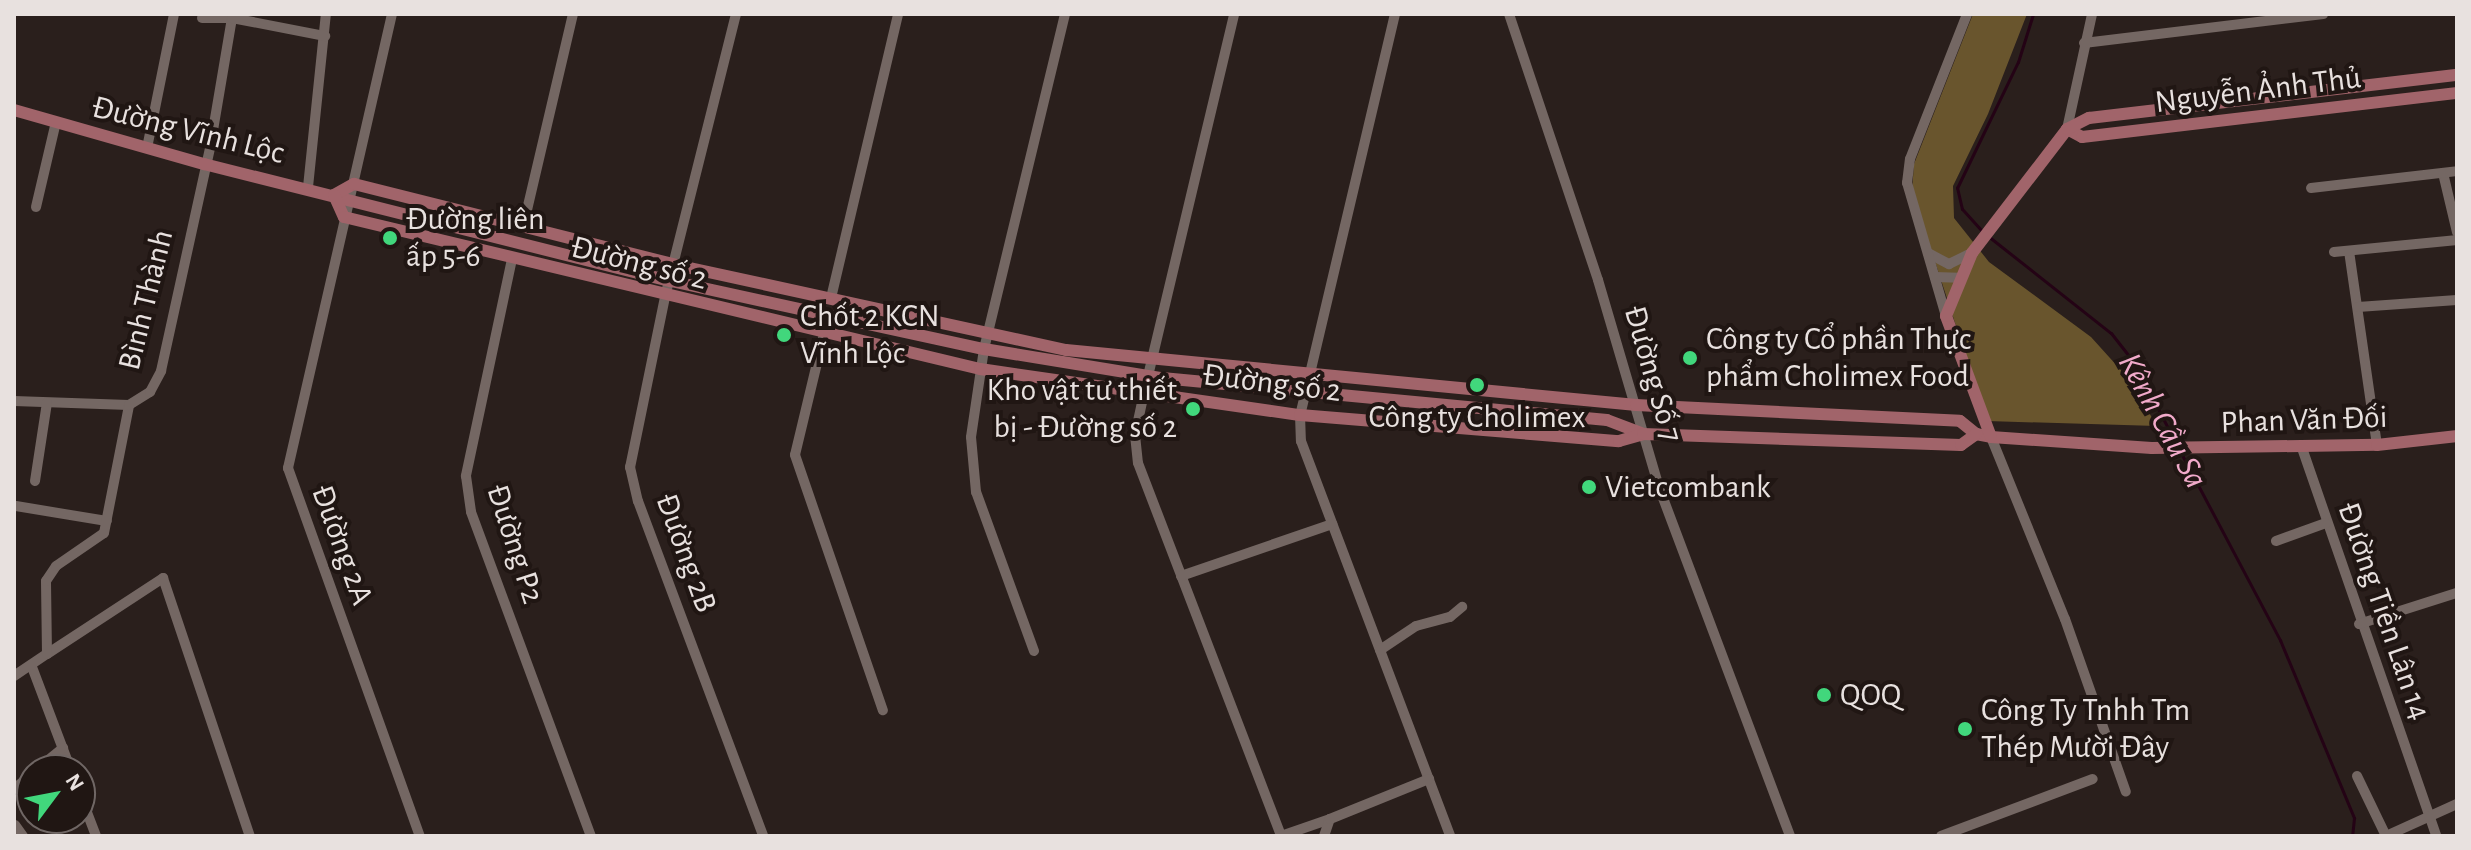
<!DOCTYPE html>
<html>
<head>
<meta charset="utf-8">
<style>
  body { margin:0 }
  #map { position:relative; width:2471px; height:850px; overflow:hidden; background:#2a1f1c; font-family:"Alegreya Sans",sans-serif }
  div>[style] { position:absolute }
  .forest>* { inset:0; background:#69552d }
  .stream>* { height:3px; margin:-1.5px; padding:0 1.5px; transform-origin:1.5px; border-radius:1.5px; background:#240315 }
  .minor>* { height:10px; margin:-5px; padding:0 5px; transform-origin:5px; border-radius:5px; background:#746763 }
  .major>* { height:12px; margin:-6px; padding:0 6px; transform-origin:6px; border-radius:6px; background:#a1646a }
  .dots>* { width:22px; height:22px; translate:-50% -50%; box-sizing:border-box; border:4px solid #201613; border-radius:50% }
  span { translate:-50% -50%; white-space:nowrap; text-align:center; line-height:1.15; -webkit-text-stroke:8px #201613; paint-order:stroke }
  .street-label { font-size:32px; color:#e8e1df }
  .poi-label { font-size:32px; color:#e8e1df }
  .left { translate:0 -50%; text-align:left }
  .right { translate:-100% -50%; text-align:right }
  .water-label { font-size:34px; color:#f1aaca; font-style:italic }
  .frame { position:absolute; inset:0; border:16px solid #e8e1df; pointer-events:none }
  .north { position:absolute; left:16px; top:754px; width:80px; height:80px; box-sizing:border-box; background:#201613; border:2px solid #706765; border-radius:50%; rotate:58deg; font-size:22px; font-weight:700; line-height:32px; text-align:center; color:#e8e1df }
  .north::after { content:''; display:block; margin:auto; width:28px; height:36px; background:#41d77c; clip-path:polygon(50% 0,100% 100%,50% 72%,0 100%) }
</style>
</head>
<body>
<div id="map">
  <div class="forest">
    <div style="clip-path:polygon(1973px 14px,2027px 14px,1988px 114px,1953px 186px,1954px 218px,1989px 262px,2091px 337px,2128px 378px,2157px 426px,1987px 421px,1912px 191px,1914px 164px)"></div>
  </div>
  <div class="stream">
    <div style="left:1982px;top:231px;width:30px;rotate:-132deg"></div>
    <div style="left:1962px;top:209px;width:22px;rotate:-103deg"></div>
    <div style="left:1957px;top:188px;width:140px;rotate:-64.2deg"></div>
    <div style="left:2018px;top:62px;width:50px;rotate:-72.6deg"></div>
    <div style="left:1988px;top:236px;width:157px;rotate:38.3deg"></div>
    <div style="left:2111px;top:333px;width:34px;rotate:52deg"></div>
    <div style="left:2132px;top:360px;width:94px;rotate:62.1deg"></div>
    <div style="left:2181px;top:453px;width:212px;rotate:62.1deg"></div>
    <div style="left:2280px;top:640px;width:193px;rotate:67.4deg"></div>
    <div style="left:2354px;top:818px;width:18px;rotate:96deg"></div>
  </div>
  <div class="minor">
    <div style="left:392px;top:14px;width:466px;rotate:102.9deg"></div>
    <div style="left:288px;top:468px;width:391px;rotate:70.3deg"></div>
    <div style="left:736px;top:14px;width:292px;rotate:104.1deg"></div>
    <div style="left:665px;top:297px;width:174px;rotate:101.6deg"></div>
    <div style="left:630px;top:467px;width:35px;rotate:77deg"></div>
    <div style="left:638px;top:501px;width:358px;rotate:69.5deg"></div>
    <div style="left:1395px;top:14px;width:412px;rotate:103.3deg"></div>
    <div style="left:1300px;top:415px;width:26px;rotate:88deg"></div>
    <div style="left:1301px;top:441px;width:422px;rotate:69.3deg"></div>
    <div style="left:1509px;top:14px;width:280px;rotate:71.5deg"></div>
    <div style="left:1598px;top:280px;width:219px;rotate:73.6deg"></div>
    <div style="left:1660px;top:490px;width:370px;rotate:69.4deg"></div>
    <div style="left:202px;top:18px;width:30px"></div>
    <div style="left:2084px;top:43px;width:241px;rotate:-6.9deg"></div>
    <div style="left:2067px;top:129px;width:118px;rotate:-77.7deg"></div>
    <div style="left:147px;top:148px;width:137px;rotate:-78.6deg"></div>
    <div style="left:2443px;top:173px;width:61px;rotate:76.7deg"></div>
    <div style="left:308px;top:187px;width:174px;rotate:-84.1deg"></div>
    <div style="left:2311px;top:188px;width:147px;rotate:-6.6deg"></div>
    <div style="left:36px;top:207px;width:87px;rotate:-76.8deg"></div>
    <div style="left:523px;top:227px;width:219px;rotate:-76.8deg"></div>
    <div style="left:2349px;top:251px;width:196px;rotate:81.8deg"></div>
    <div style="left:2334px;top:252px;width:124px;rotate:-5.6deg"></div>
    <div style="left:1928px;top:253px;width:24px;rotate:28deg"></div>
    <div style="left:1949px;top:264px;width:25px;rotate:-26deg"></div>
    <div style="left:512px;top:259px;width:222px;rotate:102deg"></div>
    <div style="left:466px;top:476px;width:36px;rotate:82deg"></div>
    <div style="left:471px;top:512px;width:346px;rotate:69.7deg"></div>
    <div style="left:1935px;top:277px;width:23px;rotate:2deg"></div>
    <div style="left:831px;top:298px;width:292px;rotate:-76.7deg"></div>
    <div style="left:2358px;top:307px;width:99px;rotate:-4deg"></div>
    <div style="left:1946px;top:316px;width:139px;rotate:-106.3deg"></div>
    <div style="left:1907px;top:183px;width:24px;rotate:-83deg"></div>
    <div style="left:1910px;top:159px;width:156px;rotate:-68.5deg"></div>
    <div style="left:824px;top:334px;width:124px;rotate:103.5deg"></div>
    <div style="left:795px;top:455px;width:270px;rotate:71deg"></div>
    <div style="left:1148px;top:376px;width:372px;rotate:-76.6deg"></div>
    <div style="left:1144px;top:393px;width:43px;rotate:102.1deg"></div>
    <div style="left:1135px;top:435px;width:28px;rotate:84deg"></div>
    <div style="left:1138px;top:463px;width:399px;rotate:69deg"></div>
    <div style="left:1281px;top:836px;width:52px;rotate:-19.1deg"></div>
    <div style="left:14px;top:401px;width:115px;rotate:2deg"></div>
    <div style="left:1991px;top:437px;width:196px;rotate:67.9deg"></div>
    <div style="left:2065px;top:619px;width:183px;rotate:70.6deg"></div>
    <div style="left:2302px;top:448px;width:410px;rotate:70.9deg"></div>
    <div style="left:35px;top:481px;width:79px;rotate:-81.3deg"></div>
    <div style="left:16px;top:506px;width:92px;rotate:9.4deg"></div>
    <div style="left:2276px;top:541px;width:53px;rotate:-19.8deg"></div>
    <div style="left:1181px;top:576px;width:160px;rotate:-19deg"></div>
    <div style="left:2359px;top:624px;width:103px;rotate:-17.6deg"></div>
    <div style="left:1380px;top:650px;width:43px;rotate:-33.7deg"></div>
    <div style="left:1416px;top:626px;width:35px;rotate:-15deg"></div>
    <div style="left:1450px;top:617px;width:16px;rotate:-40deg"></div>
    <div style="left:1034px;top:651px;width:169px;rotate:-110deg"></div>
    <div style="left:976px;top:492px;width:55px;rotate:-95.2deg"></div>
    <div style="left:971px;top:437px;width:89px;rotate:-81.6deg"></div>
    <div style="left:984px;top:349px;width:345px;rotate:-76.4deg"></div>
    <div style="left:47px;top:654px;width:139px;rotate:-33.2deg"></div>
    <div style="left:163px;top:578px;width:272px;rotate:71.4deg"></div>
    <div style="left:32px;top:667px;width:110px;rotate:69.3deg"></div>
    <div style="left:14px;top:676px;width:40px;rotate:-34deg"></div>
    <div style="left:47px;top:654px;width:73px;rotate:-90.8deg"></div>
    <div style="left:46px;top:581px;width:18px;rotate:-56deg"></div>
    <div style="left:56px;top:566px;width:58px;rotate:-34.5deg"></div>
    <div style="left:104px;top:533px;width:130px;rotate:-78.9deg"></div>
    <div style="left:129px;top:405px;width:25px;rotate:-32deg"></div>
    <div style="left:150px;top:392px;width:24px;rotate:-62deg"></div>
    <div style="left:161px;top:371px;width:228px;rotate:-77.6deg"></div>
    <div style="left:210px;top:148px;width:132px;rotate:-80.4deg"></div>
    <div style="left:232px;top:18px;width:95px;rotate:11deg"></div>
    <div style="left:36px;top:770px;width:35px;rotate:-39deg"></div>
    <div style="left:2357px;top:776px;width:67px;rotate:64.2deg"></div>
    <div style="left:2386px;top:836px;width:78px;rotate:-24.3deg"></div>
    <div style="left:14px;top:789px;width:23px;rotate:-40deg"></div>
    <div style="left:80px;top:794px;width:45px;rotate:69.1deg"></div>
    <div style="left:15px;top:825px;width:14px;rotate:54deg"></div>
    <div style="left:1324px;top:836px;width:18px;rotate:-71deg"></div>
    <div style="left:1330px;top:819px;width:107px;rotate:-22deg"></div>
    <div style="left:1941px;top:836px;width:162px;rotate:-20.6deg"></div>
  </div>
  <div class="major">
    <div style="left:14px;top:110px;width:198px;rotate:15.9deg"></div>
    <div style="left:204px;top:164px;width:481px;rotate:14.1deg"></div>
    <div style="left:671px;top:281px;width:320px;rotate:12.3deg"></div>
    <div style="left:984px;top:349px;width:180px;rotate:9.3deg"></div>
    <div style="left:1162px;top:378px;width:447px;rotate:5.4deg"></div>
    <div style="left:1607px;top:420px;width:39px;rotate:21deg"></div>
    <div style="left:2067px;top:129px;width:17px;rotate:28deg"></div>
    <div style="left:2082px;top:137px;width:378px;rotate:-6.7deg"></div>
    <div style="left:334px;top:195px;width:23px;rotate:-29deg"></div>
    <div style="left:354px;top:184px;width:332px;rotate:14.1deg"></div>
    <div style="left:676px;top:265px;width:399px;rotate:12.3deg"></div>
    <div style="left:1066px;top:350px;width:573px;rotate:5.51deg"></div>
    <div style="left:1636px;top:405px;width:324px;rotate:2.8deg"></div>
    <div style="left:1960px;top:421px;width:21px;rotate:39deg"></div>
    <div style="left:1976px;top:434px;width:15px;rotate:11deg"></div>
    <div style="left:1991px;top:437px;width:161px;rotate:3.9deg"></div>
    <div style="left:2152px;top:448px;width:225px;rotate:-0.8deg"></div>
    <div style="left:2377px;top:445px;width:81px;rotate:-6.4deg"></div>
    <div style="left:334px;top:195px;width:24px;rotate:66deg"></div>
    <div style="left:344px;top:217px;width:654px;rotate:13.44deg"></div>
    <div style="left:980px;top:369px;width:323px;rotate:8.2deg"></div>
    <div style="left:1300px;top:415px;width:320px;rotate:4.7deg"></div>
    <div style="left:1619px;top:441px;width:25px;rotate:-16deg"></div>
    <div style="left:1643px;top:434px;width:318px;rotate:2deg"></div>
    <div style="left:1961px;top:445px;width:19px;rotate:-36deg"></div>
    <div style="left:1991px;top:437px;width:129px;rotate:-110.4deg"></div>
    <div style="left:1946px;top:316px;width:68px;rotate:-67.6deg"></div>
    <div style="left:1972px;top:253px;width:156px;rotate:-52.5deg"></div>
    <div style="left:2067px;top:129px;width:25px;rotate:-27deg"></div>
    <div style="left:2089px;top:118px;width:371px;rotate:-6.7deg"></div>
  </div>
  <div class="dots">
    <div style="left:390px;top:238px;background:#41d77c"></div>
    <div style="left:784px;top:335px;background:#41d77c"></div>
    <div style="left:1690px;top:358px;background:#41d77c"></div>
    <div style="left:1477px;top:385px;background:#41d77c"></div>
    <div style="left:1193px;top:409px;background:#41d77c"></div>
    <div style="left:1589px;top:487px;background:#41d77c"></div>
    <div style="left:1824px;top:695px;background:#41d77c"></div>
    <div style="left:1965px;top:729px;background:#41d77c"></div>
  </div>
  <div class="street-label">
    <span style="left:2258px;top:90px;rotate:-7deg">Nguyễn Ảnh Thủ</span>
    <span style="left:188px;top:130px;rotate:14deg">Đường Vĩnh Lộc</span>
    <span style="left:639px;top:263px;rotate:14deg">Đường số 2</span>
    <span style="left:146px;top:300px;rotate:-76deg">Bình Thành</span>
    <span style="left:1653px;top:374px;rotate:74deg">Đường Số 7</span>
    <span style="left:1272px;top:383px;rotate:7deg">Đường số 2</span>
    <span style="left:2304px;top:420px;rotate:-2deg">Phan Văn Đối</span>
    <span style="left:515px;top:544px;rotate:72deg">Đường P2</span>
    <span style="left:342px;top:545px;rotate:70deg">Đường 2A</span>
    <span style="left:686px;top:553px;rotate:70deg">Đường 2B</span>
    <span style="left:2384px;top:611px;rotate:71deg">Đường Tiền Lân 14</span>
  </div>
  <div class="poi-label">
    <span class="left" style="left:406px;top:238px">Đường liên<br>ấp 5-6</span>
    <span class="left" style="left:800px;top:335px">Chốt 2 KCN<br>Vĩnh Lộc</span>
    <span class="left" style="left:1706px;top:358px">Công ty Cổ phần Thực<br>phẩm Cholimex Food</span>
    <span class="right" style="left:1177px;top:409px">Kho vật tư thiết<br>bị - Đường số 2</span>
    <span style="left:1477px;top:417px">Công ty Cholimex</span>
    <span class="left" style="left:1605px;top:487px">Vietcombank</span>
    <span class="left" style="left:1840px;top:695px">QOQ</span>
    <span class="left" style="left:1981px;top:729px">Công Ty Tnhh Tm<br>Thép Mười Đây</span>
  </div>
  <div class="water-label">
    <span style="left:2162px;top:421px;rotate:61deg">Kênh Cầu Sa</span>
  </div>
  <div class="frame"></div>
  <div class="north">N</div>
</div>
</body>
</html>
